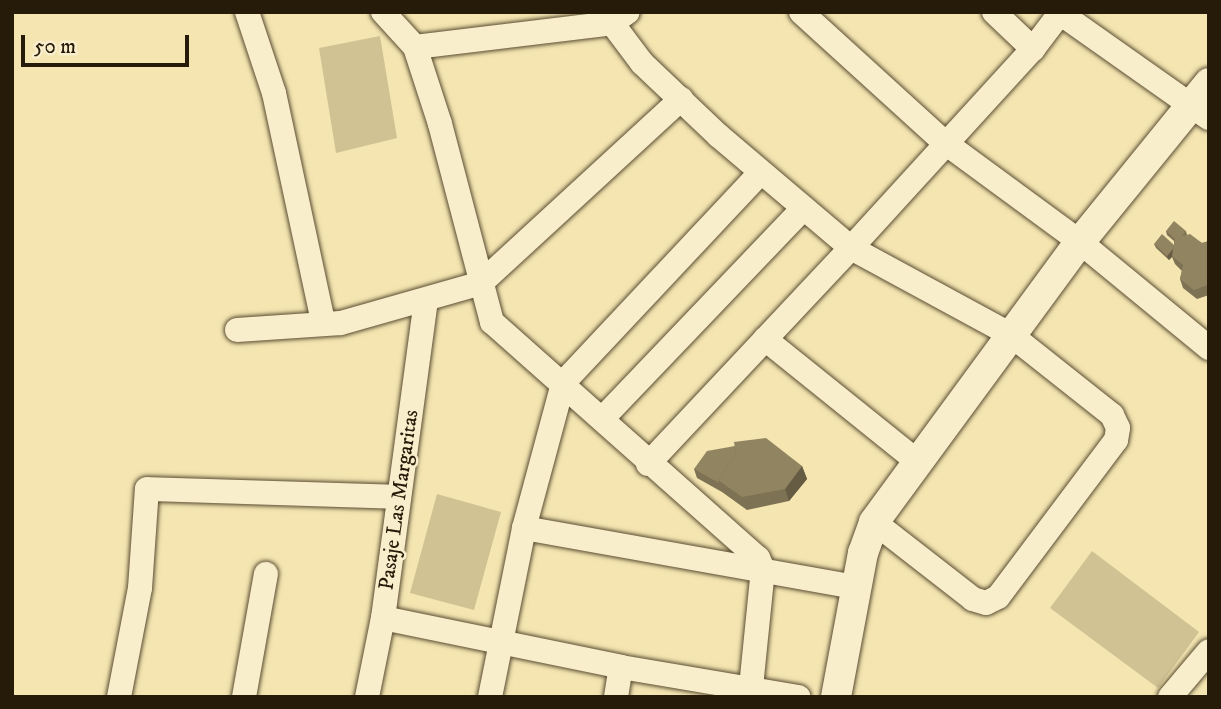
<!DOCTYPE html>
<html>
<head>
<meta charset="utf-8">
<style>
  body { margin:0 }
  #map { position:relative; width:1221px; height:709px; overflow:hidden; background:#f4e5b1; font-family:"IM FELL DW Pica",serif }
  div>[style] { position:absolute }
  .green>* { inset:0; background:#d1c294 }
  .roads { filter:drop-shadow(0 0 2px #5a4d32) drop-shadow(0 0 2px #5a4d32) }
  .minor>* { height:24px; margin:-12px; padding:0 12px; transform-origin:12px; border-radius:12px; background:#f8eecc }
  .tertiary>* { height:30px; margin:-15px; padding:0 15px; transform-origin:15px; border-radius:15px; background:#f8eecc }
  .wall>* { inset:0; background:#7d7253 }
  .shaded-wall>* { inset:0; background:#665c43 }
  .building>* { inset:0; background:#918460 }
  span { translate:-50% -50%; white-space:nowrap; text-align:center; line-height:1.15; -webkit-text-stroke:5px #f8eecc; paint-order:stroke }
  .street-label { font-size:21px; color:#261a08 }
  .frame { position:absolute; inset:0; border:14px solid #261a08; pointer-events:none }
  .scale { position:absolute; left:21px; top:35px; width:168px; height:32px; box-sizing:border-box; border:4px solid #261a08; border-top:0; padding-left:9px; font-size:21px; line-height:24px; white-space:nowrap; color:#261a08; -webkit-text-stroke:5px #f8eecc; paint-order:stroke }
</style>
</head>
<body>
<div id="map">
  <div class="green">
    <div style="clip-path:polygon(380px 36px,397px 138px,336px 153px,319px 48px)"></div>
    <div style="clip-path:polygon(437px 494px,501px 512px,474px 610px,410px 593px)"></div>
    <div style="clip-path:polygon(1092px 551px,1199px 632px,1158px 688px,1050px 608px)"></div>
  </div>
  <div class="roads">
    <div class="minor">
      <div style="left:247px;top:12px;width:85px;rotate:71.6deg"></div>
      <div style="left:274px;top:93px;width:234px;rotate:77.9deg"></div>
      <div style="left:383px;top:12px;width:47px;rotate:47.6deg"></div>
      <div style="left:415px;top:47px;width:81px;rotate:72deg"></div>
      <div style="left:440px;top:124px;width:205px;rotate:75.3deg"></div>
      <div style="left:492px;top:322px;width:356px;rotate:41.6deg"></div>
      <div style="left:758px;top:558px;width:12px;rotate:66deg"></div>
      <div style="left:763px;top:569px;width:129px;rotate:95.8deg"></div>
      <div style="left:801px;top:12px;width:193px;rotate:42.3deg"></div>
      <div style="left:944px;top:142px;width:169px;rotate:36.3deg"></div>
      <div style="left:1080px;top:242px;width:167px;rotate:39.4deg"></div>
      <div style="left:994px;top:12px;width:54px;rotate:43.5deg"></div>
      <div style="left:1060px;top:13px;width:182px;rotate:35.2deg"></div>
      <div style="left:612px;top:23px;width:50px;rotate:53.1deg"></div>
      <div style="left:642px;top:63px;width:106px;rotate:43.5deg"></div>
      <div style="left:719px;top:136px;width:173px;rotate:40.3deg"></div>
      <div style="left:851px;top:248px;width:182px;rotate:28.5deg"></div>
      <div style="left:1011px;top:335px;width:129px;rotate:38.4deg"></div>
      <div style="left:1112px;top:415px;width:14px;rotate:65deg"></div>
      <div style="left:1118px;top:428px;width:12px;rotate:99deg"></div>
      <div style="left:1116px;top:440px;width:196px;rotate:126.9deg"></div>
      <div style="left:998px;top:597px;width:13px;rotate:153deg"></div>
      <div style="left:986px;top:603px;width:14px;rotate:-163deg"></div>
      <div style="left:973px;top:599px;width:125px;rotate:-142.1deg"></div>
      <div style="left:415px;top:47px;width:198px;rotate:-6.9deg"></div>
      <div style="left:612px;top:23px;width:19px;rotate:-35deg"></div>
      <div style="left:237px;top:330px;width:104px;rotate:-3.9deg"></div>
      <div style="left:341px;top:323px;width:146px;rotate:-15.9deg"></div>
      <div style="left:481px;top:283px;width:272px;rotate:-42.6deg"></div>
      <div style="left:765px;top:339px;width:196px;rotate:38.8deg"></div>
      <div style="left:602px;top:419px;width:291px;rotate:-46.3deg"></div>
      <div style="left:648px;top:464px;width:296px;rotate:-46.8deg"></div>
      <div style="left:851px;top:248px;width:270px;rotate:-47.6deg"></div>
      <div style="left:1033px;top:49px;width:46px;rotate:-52.9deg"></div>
      <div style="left:524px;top:528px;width:337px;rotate:10.1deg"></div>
      <div style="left:383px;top:618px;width:243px;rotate:11.6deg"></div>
      <div style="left:621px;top:667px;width:180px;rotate:9.6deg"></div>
      <div style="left:119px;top:697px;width:111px;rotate:-79.1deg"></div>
      <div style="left:140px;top:588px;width:99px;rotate:-86deg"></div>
      <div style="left:147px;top:489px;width:252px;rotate:1.8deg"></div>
      <div style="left:244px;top:697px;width:125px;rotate:-79.9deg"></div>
      <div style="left:367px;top:697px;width:81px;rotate:-78.6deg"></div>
      <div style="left:383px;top:618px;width:319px;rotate:-82.3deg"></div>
      <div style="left:490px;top:697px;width:172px;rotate:-78.6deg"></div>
      <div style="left:524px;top:528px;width:150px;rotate:-74.9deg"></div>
      <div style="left:563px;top:383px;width:288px;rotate:-46.8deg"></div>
      <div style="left:616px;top:697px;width:30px;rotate:-81deg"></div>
      <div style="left:1170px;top:697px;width:60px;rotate:-49.7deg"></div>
    </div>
    <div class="tertiary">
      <div style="left:836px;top:697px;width:147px;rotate:-79.4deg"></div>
      <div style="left:863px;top:553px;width:33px;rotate:-70deg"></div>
      <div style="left:874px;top:522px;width:348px;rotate:-53.7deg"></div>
      <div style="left:1080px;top:242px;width:205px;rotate:-50.9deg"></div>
    </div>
  </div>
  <div class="wall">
    <div style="clip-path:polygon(1166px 231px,1186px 231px,1187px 235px,1202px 243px,1209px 241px,1209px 295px,1197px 299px,1183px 288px,1180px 279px,1182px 271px,1175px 264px,1172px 257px,1169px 260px,1156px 248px,1154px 244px,1174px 245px,1174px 241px,1167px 235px)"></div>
    <div style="clip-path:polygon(735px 446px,802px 466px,807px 479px,789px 501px,747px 510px,722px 492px,697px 478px,694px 469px)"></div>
  </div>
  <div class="shaded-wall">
    <div style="clip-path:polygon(1175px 246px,1177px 251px,1169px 260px,1167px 256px)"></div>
    <div style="clip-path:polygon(802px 466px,807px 479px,789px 501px,785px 489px)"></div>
  </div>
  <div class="building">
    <div style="clip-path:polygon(1174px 221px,1186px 231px,1182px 236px,1175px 239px,1166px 231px)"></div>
    <div style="clip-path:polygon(1162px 234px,1174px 245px,1173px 249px,1167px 256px,1154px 244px)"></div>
    <div style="clip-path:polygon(1190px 234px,1202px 243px,1209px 241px,1208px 285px,1194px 290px,1180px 279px,1183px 265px,1172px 256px,1175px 238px)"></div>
    <div style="clip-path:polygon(766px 438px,802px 466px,785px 489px,742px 497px,718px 480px,736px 454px,734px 442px)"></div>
    <div style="clip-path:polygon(735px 446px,736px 454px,718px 480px,719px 483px,694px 469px,707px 451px)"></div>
  </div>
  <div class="street-label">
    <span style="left:399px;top:500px;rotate:-82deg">Pasaje Las Margaritas</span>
  </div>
  <div class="frame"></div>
  <div class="scale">50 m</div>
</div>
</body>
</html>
